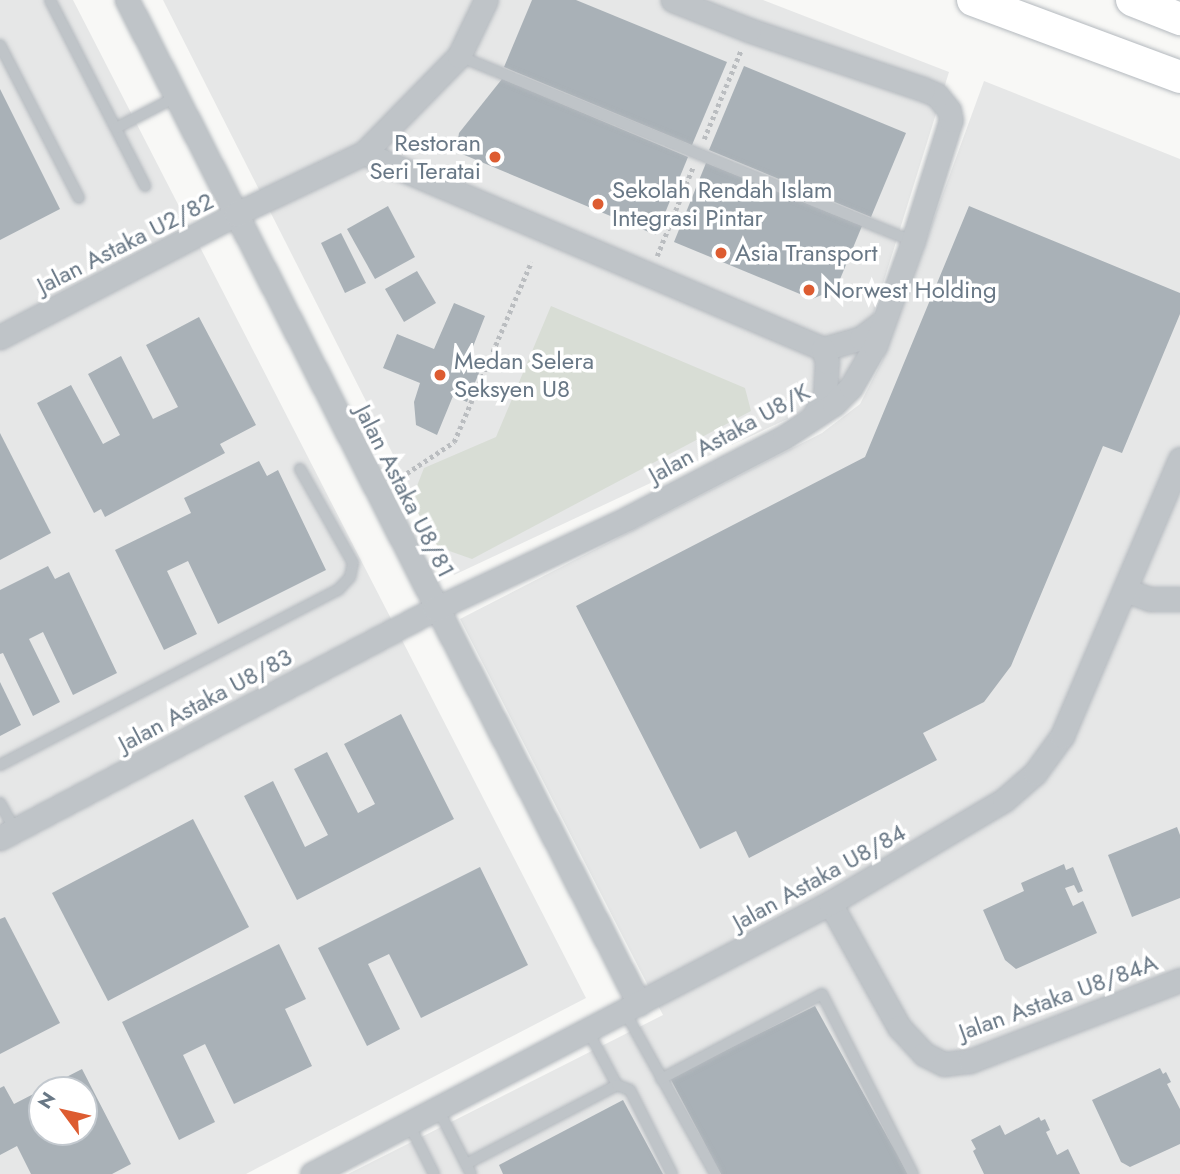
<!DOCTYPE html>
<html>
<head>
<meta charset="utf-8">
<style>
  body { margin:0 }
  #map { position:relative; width:1180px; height:1174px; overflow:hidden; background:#f8f8f6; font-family:Jost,sans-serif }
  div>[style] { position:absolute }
  .built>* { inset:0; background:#e6e7e7 }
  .green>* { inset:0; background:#d8ddd5 }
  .building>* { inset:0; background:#a9b1b7 }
  .path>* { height:4.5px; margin-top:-2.25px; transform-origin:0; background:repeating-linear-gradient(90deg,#babdc0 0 3.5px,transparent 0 7px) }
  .roads { filter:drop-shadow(0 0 2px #b4b9be) drop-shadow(0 0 2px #b4b9be) }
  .lane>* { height:10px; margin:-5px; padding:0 5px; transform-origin:5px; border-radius:5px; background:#bfc4c8 }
  .street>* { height:23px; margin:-11.5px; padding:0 11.5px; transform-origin:11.5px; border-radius:11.5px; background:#bfc4c8 }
  .secondary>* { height:32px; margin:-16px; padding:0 16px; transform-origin:16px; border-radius:16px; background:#fff }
  .dots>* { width:19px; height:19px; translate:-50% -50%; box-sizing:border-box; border:4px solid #fff; border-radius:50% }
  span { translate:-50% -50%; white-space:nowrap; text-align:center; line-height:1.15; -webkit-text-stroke:7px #fff; paint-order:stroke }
  .poi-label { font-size:24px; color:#697886 }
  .right { translate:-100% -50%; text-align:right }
  .left { translate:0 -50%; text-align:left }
  .street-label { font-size:24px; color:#697886 }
  .north { position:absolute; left:28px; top:1076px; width:70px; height:70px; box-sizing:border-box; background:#fff; border:2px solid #c3c9cf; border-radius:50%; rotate:303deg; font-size:19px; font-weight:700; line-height:28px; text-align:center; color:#697886 }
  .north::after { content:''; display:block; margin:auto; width:24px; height:32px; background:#dd5c31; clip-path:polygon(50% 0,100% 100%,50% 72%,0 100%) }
</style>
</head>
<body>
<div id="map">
  <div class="built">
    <div style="clip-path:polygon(evenodd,0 0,73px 0,586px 998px,246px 1174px,0 1174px,0 0,42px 1090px,84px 1090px,84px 1132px,42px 1132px,42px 1090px)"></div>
    <div style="clip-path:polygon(163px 0,763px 0,949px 72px,857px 367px,843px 385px,798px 414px,454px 575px)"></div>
    <div style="clip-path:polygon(984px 81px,1180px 159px,1180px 1174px,348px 1174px,663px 1015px,460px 619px,822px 433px,860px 404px,882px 361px)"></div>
  </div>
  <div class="green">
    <div style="clip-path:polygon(551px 306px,745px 388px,751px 411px,472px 559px,438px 547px,411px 501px,424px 468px,496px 437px)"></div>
  </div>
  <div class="building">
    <div style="clip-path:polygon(532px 0,576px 0,727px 62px,692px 145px,504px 67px)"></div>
    <div style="clip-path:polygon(744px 66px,906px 133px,871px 217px,709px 150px)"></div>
    <div style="clip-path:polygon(502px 79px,688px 157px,656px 235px,462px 154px,457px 145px,459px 133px)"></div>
    <div style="clip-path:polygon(0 89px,60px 209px,0 240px)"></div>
    <div style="clip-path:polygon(706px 163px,862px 226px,836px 289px,812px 299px,674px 242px)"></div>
    <div style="clip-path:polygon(388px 206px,415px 257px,375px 279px,347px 229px)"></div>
    <div style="clip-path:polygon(969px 206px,1180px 293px,1180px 314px,1122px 453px,1103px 446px,1011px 666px,984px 702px,923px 733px,937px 760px,749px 858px,736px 831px,700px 849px,576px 606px,865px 457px)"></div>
    <div style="clip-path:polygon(341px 233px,366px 283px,345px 293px,321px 243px)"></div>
    <div style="clip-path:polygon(417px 271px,436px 303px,404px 322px,385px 289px)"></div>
    <div style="clip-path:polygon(454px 303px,485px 316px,467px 362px,481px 368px,467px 402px,453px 396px,437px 435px,416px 425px,414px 402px,420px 383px,383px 368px,397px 334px,434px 349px)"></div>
    <div style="clip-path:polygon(199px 317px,256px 425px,220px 444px,225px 453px,105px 517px,101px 509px,94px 513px,37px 403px,71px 385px,103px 444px,120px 435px,88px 374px,121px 356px,153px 419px,178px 407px,146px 345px)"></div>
    <div style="clip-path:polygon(0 433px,51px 533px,0 560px)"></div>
    <div style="clip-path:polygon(259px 461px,267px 476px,278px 470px,326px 570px,218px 624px,188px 561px,167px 571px,197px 634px,164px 650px,115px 550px,191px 513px,184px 498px)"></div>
    <div style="clip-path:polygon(48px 566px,55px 579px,69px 572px,117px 673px,73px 695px,43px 632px,29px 639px,60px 702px,33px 716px,3px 653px,0 654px,0 590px)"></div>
    <div style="clip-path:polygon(0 682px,21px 725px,0 736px)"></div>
    <div style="clip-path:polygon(401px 714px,454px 819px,297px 900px,244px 796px,273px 781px,305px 847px,328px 835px,294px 769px,327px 752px,358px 813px,375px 804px,344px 744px)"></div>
    <div style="clip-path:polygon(193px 819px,249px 927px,108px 1001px,52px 893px)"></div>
    <div style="clip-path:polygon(1177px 827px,1180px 835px,1180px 898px,1132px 917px,1108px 855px)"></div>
    <div style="clip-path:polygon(1064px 864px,1066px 870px,1073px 867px,1083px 891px,1078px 893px,1074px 885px,1065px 888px,1073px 906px,1083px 901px,1097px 933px,1016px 969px,1005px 960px,983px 910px,1024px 891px,1021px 883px)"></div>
    <div style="clip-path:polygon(480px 867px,528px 965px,421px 1018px,389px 954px,368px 964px,400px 1029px,367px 1046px,318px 948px)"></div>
    <div style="clip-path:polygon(5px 917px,60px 1023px,0 1054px,0 919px)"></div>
    <div style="clip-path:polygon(279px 944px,306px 999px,285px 1009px,312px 1066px,234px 1104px,205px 1044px,183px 1055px,215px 1122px,179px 1140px,122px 1022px)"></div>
    <div style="clip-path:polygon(815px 1006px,908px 1174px,721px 1174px,670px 1078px)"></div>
    <div style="clip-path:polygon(1160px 1068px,1163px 1074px,1166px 1072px,1171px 1082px,1167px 1084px,1180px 1109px,1180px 1144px,1130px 1167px,1121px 1162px,1092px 1100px)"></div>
    <div style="clip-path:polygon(evenodd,82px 1069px,131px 1164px,112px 1174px,31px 1174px,17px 1146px,0 1155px,0 1088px,4px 1086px,14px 1104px,82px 1069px,42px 1090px,84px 1090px,84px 1132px,42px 1132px,42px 1090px)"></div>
    <div style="clip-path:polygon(623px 1100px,663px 1174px,503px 1174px,499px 1165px)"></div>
    <div style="clip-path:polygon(1039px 1117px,1041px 1121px,1045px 1119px,1050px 1130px,1046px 1132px,1057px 1155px,1068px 1149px,1080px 1174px,984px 1174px,973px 1151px,976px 1149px,971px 1140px,1000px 1125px,1005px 1135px)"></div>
  </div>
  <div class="path">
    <div style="left:704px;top:139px;width:96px;rotate:-67.4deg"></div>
    <div style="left:657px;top:256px;width:96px;rotate:-68deg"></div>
    <div style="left:395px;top:481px;width:71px;rotate:-33.5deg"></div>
    <div style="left:454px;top:442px;width:196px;rotate:-66.8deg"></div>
  </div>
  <div class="roads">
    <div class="lane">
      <div style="left:50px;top:0;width:209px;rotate:62.9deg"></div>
      <div style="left:0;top:45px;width:172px;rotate:62.7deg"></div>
      <div style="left:459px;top:56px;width:490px;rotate:22.2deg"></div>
      <div style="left:116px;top:128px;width:68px;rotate:-27.3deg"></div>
      <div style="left:0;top:765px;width:381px;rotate:-27.4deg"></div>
      <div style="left:338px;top:590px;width:18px;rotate:-47deg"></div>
      <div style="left:350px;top:577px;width:14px;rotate:-78deg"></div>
      <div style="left:353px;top:563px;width:108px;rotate:-119.4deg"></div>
      <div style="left:0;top:803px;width:31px;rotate:61deg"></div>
      <div style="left:625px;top:1012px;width:185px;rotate:60.9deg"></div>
      <div style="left:588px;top:1031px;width:61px;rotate:61.8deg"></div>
      <div style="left:661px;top:1079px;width:182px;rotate:-27.8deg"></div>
      <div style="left:822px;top:994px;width:202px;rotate:63.2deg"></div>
      <div style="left:438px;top:1109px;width:73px;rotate:63.1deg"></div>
      <div style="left:409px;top:1124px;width:56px;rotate:63.4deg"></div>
      <div style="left:466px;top:1164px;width:170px;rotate:-27.6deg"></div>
      <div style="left:617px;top:1085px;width:14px;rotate:21deg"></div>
      <div style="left:630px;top:1090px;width:94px;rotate:63.4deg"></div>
    </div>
    <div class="street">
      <div style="left:127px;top:0;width:1127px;rotate:62.98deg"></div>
      <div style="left:364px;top:153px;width:499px;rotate:23.1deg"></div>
      <div style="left:823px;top:349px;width:40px;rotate:-16deg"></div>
      <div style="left:861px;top:338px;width:25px;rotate:-37deg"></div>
      <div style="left:0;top:337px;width:266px;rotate:-27.5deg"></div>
      <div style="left:236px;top:214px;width:142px;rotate:-25.5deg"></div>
      <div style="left:364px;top:153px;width:136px;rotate:-45.6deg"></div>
      <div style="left:459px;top:56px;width:62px;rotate:-64.3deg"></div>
      <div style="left:814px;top:416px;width:24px;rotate:-62deg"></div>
      <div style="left:825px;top:395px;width:33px;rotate:-87deg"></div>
      <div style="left:827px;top:362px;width:14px;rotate:-107deg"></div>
      <div style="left:1125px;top:590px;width:27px;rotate:20deg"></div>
      <div style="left:1150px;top:599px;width:30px"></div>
      <div style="left:0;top:838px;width:492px;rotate:-27.8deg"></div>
      <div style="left:435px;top:609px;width:213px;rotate:-25.2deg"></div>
      <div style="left:628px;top:518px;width:110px;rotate:-27.5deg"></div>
      <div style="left:726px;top:467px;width:65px;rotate:-27.3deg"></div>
      <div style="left:784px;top:437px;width:60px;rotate:-33.4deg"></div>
      <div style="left:834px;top:404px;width:24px;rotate:-45deg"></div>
      <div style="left:851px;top:387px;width:48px;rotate:-59.7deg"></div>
      <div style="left:875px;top:346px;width:112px;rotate:-70.1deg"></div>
      <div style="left:913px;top:241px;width:127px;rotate:-72.6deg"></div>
      <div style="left:951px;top:120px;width:10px;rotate:-101deg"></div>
      <div style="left:949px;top:110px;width:19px;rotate:-129deg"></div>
      <div style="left:937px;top:95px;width:15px;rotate:-157deg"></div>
      <div style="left:923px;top:89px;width:184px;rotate:-161.3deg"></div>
      <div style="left:749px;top:30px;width:82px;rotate:-158.5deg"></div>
      <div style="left:830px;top:903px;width:142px;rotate:60.9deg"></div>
      <div style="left:899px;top:1027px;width:37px;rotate:47deg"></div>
      <div style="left:924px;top:1054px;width:22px;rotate:27deg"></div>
      <div style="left:944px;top:1064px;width:26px;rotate:-7deg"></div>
      <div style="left:970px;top:1061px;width:225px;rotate:-21.1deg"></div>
      <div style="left:312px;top:1174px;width:585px;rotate:-27.62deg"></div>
      <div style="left:830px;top:903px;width:202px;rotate:-30.6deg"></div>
      <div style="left:1004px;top:800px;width:41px;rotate:-41.1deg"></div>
      <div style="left:1035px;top:773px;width:46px;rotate:-53.9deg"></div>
      <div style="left:1062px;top:736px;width:301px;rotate:-66.9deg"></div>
    </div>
    <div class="secondary">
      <div style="left:973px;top:0;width:221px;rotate:20.4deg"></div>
      <div style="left:1132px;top:0;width:52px;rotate:21.6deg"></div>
    </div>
  </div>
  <div class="dots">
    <div style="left:495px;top:157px;background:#dd5c31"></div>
    <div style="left:598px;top:204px;background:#dd5c31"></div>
    <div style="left:721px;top:253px;background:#dd5c31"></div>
    <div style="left:809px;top:290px;background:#dd5c31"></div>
    <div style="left:440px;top:375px;background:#dd5c31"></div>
  </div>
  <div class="poi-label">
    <span class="right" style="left:481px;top:157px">Restoran<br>Seri Teratai</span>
    <span class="left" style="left:612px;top:204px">Sekolah Rendah Islam<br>Integrasi Pintar</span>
    <span class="left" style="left:735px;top:253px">Asia Transport</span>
    <span class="left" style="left:823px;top:290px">Norwest Holding</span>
    <span class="left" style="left:454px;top:375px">Medan Selera<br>Seksyen U8</span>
  </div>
  <div class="street-label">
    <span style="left:125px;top:243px;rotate:-27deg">Jalan Astaka U2/82</span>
    <span style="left:729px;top:433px;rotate:-29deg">Jalan Astaka U8/K</span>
    <span style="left:405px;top:491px;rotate:63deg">Jalan Astaka U8/81</span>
    <span style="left:205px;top:700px;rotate:-28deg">Jalan Astaka U8/83</span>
    <span style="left:819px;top:877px;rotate:-29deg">Jalan Astaka U8/84</span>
    <span style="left:1058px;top:997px;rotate:-20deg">Jalan Astaka U8/84A</span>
  </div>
  <div class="north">N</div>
</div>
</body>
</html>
